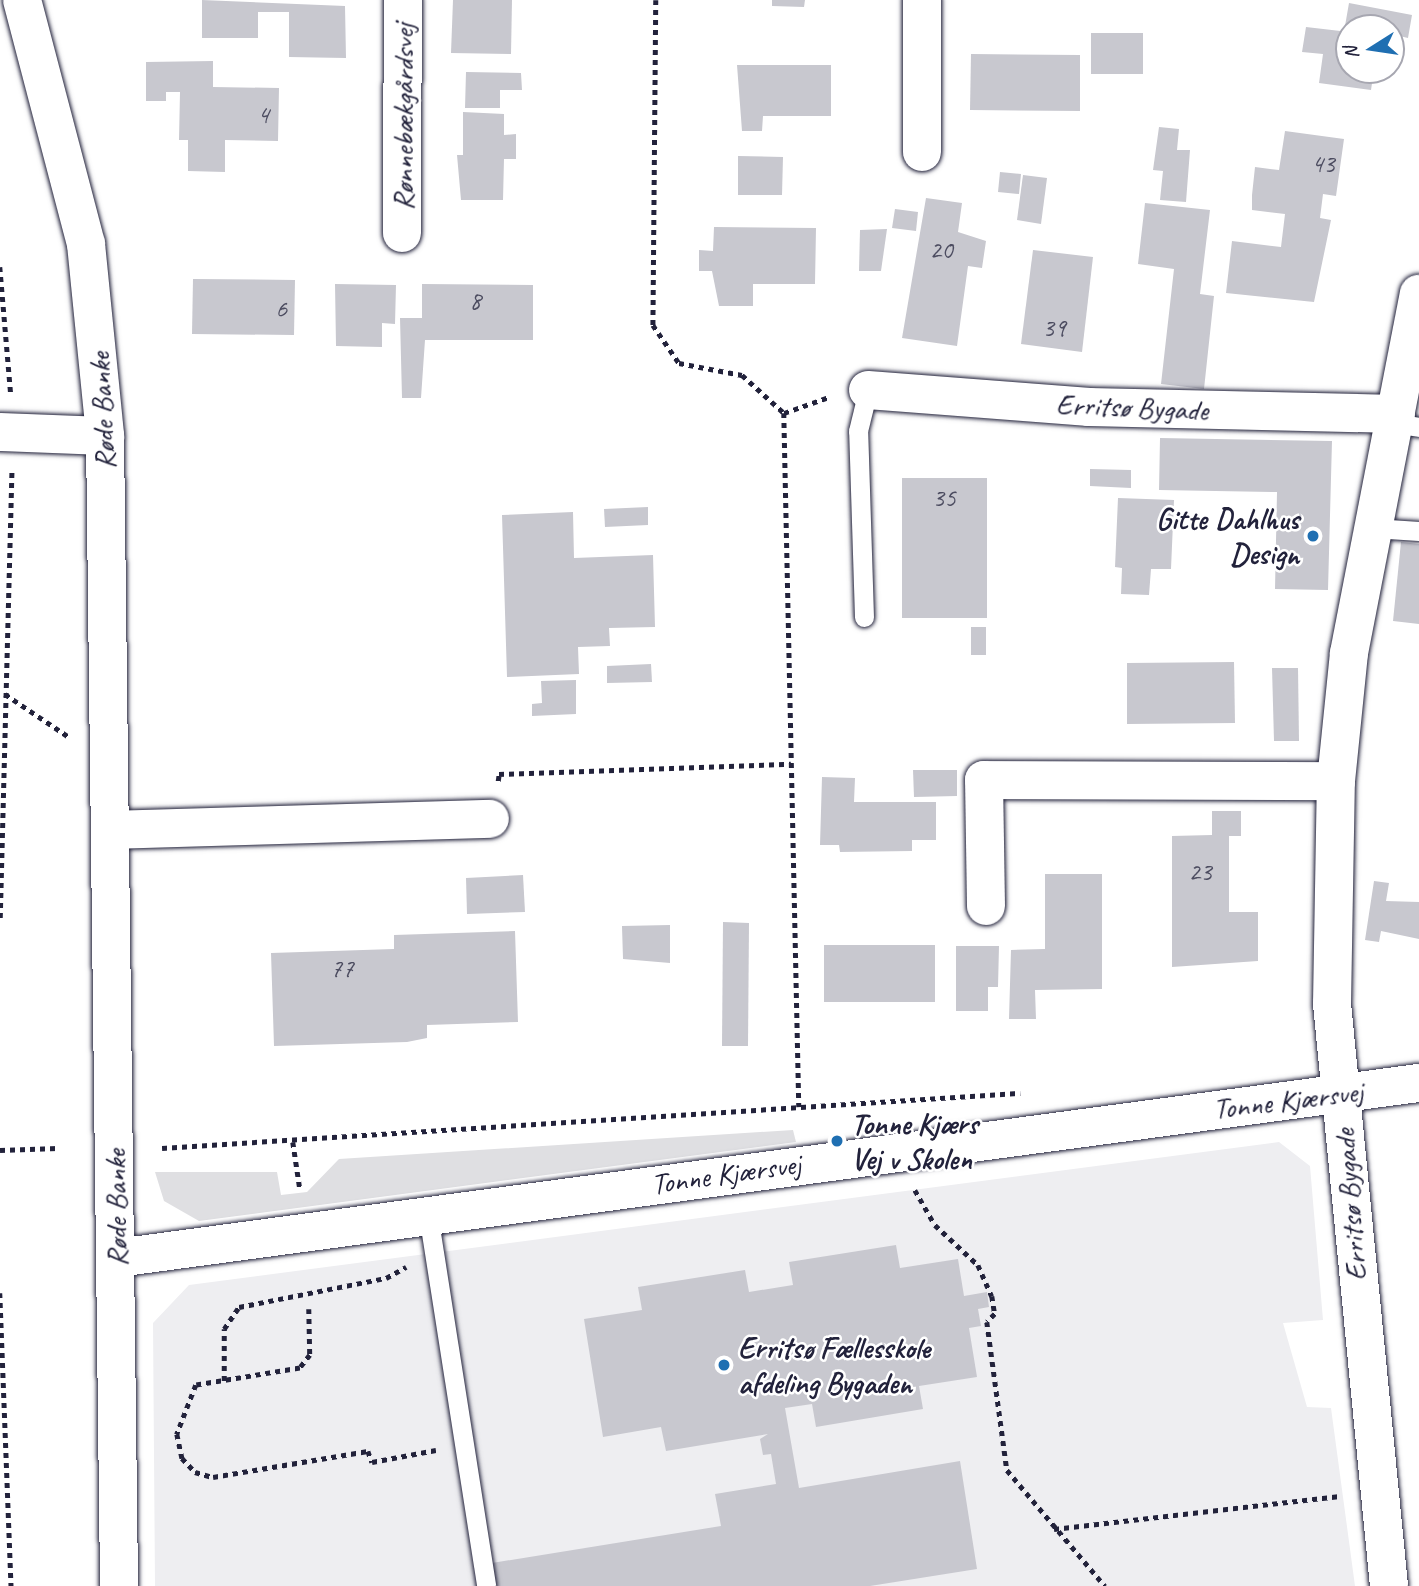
<!DOCTYPE html>
<html>
<head>
<meta charset="utf-8">
<style>
  body { margin:0 }
  #map { position:relative; width:1419px; height:1586px; overflow:hidden; background:#fff; font-family:Caveat,sans-serif }
  div>[style] { position:absolute }
  .built>* { inset:0; background:#eeeef1 }
  .green>* { inset:0; background:#dfdfe2 }
  .building>* { inset:0; background:#c8c8cf }
  .path>* { height:4.5px; margin-top:-2.25px; transform-origin:0; background:repeating-linear-gradient(90deg,#22223b 0 5px,transparent 0 10px) }
  .roads { filter:drop-shadow(0 0 2px #22223b) drop-shadow(0 0 2px #22223b) }
  .service>* { height:19px; margin:-9.5px; padding:0 9.5px; transform-origin:9.5px; border-radius:9.5px; background:#fff }
  .minor>* { height:38px; margin:-19px; padding:0 19px; transform-origin:19px; border-radius:19px; background:#fff }
  .tertiary>* { height:38px; margin:-19px; padding:0 19px; transform-origin:19px; border-radius:19px; background:#fff }
  .dots>* { width:19px; height:19px; translate:-50% -50%; box-sizing:border-box; border:4px solid #fff; border-radius:50% }
  span { translate:-50% -50%; white-space:nowrap; text-align:center; line-height:1.15; -webkit-text-stroke:5px #fff; paint-order:stroke }
  .number-label { font-size:26px; color:#4c4c60 }
  .number-label span { -webkit-text-stroke-width:0 }
  .street-label { font-size:30px; color:#22223b }
  .poi-label { font-size:30px; color:#22223b; font-weight:700 }
  .right { translate:-100% -50%; text-align:right }
  .left { translate:0 -50%; text-align:left }
  .north { position:absolute; left:1335px; top:14px; width:70px; height:70px; box-sizing:border-box; background:#fff; border:2px solid #a7a7b1; border-radius:50%; rotate:258deg; font-size:19px; font-weight:700; line-height:28px; text-align:center; color:#22223b }
  .north::after { content:''; display:block; margin:auto; width:24px; height:32px; background:#1f6fb2; clip-path:polygon(50% 0,100% 100%,50% 72%,0 100%) }
</style>
</head>
<body>
<div id="map">
  <div class="built">
    <div style="clip-path:polygon(1279px 1142px,1310px 1166px,1323px 1320px,1283px 1323px,1307px 1407px,1331px 1408px,1355px 1586px,155px 1586px,153px 1323px,189px 1285px)"></div>
  </div>
  <div class="green">
    <div style="clip-path:polygon(793px 1130px,796px 1142px,199px 1221px,164px 1201px,155px 1172px,277px 1172px,281px 1195px,307px 1192px,339px 1159px)"></div>
  </div>
  <div class="building">
    <div style="clip-path:polygon(202px 0,345px 6px,346px 58px,289px 57px,289px 12px,258px 12px,258px 38px,202px 38px)"></div>
    <div style="clip-path:polygon(453px 0,512px 0,511px 54px,451px 53px)"></div>
    <div style="clip-path:polygon(772px 0,805px 0,804px 7px,772px 6px)"></div>
    <div style="clip-path:polygon(1349px 3px,1412px 15px,1408px 38px,1391px 34px,1391px 28px,1345px 26px)"></div>
    <div style="clip-path:polygon(1306px 27px,1349px 32px,1349px 70px,1374px 70px,1371px 90px,1319px 83px,1323px 54px,1302px 52px)"></div>
    <div style="clip-path:polygon(1091px 33px,1143px 33px,1143px 74px,1091px 74px)"></div>
    <div style="clip-path:polygon(971px 54px,1080px 55px,1080px 111px,970px 110px)"></div>
    <div style="clip-path:polygon(213px 61px,213px 87px,279px 88px,278px 141px,225px 140px,225px 172px,188px 171px,188px 140px,179px 140px,180px 92px,166px 92px,166px 101px,146px 101px,146px 62px)"></div>
    <div style="clip-path:polygon(737px 65px,831px 65px,831px 116px,763px 116px,762px 131px,742px 131px)"></div>
    <div style="clip-path:polygon(466px 72px,521px 73px,522px 90px,500px 90px,500px 108px,465px 108px)"></div>
    <div style="clip-path:polygon(463px 112px,504px 114px,504px 135px,516px 134px,516px 159px,504px 159px,503px 200px,461px 200px,457px 155px,463px 155px)"></div>
    <div style="clip-path:polygon(1159px 127px,1179px 129px,1177px 150px,1190px 150px,1186px 202px,1160px 200px,1163px 171px,1153px 170px)"></div>
    <div style="clip-path:polygon(1285px 131px,1344px 139px,1336px 196px,1323px 194px,1320px 218px,1331px 220px,1314px 302px,1226px 293px,1232px 241px,1281px 247px,1285px 214px,1252px 210px,1252px 195px,1255px 167px,1279px 170px)"></div>
    <div style="clip-path:polygon(738px 156px,783px 157px,782px 195px,738px 195px)"></div>
    <div style="clip-path:polygon(1000px 172px,1021px 174px,1019px 194px,998px 192px)"></div>
    <div style="clip-path:polygon(1023px 175px,1047px 178px,1041px 224px,1017px 220px)"></div>
    <div style="clip-path:polygon(926px 198px,962px 203px,958px 232px,986px 241px,982px 268px,968px 266px,957px 346px,902px 338px)"></div>
    <div style="clip-path:polygon(1145px 203px,1210px 210px,1200px 294px,1214px 296px,1204px 389px,1161px 384px,1174px 269px,1138px 264px)"></div>
    <div style="clip-path:polygon(895px 209px,918px 212px,916px 231px,892px 228px)"></div>
    <div style="clip-path:polygon(714px 227px,816px 228px,815px 284px,753px 284px,753px 306px,719px 306px,712px 271px,699px 271px,699px 250px,713px 251px)"></div>
    <div style="clip-path:polygon(887px 229px,881px 271px,859px 271px,860px 230px)"></div>
    <div style="clip-path:polygon(1033px 250px,1093px 257px,1082px 352px,1021px 344px)"></div>
    <div style="clip-path:polygon(193px 279px,295px 280px,294px 335px,192px 334px)"></div>
    <div style="clip-path:polygon(335px 284px,396px 285px,395px 324px,382px 323px,382px 347px,336px 346px)"></div>
    <div style="clip-path:polygon(422px 284px,533px 285px,533px 340px,425px 340px,421px 398px,402px 398px,400px 318px,422px 318px)"></div>
    <div style="clip-path:polygon(1160px 438px,1332px 441px,1328px 590px,1275px 589px,1277px 492px,1159px 490px)"></div>
    <div style="clip-path:polygon(1090px 469px,1131px 470px,1131px 488px,1090px 486px)"></div>
    <div style="clip-path:polygon(902px 478px,987px 478px,987px 618px,902px 618px)"></div>
    <div style="clip-path:polygon(1118px 498px,1174px 500px,1171px 569px,1151px 569px,1149px 595px,1121px 594px,1122px 568px,1115px 567px)"></div>
    <div style="clip-path:polygon(648px 507px,648px 525px,605px 527px,604px 509px)"></div>
    <div style="clip-path:polygon(573px 512px,574px 558px,653px 555px,655px 627px,609px 628px,610px 646px,578px 647px,579px 674px,507px 677px,502px 515px)"></div>
    <div style="clip-path:polygon(1401px 542px,1419px 544px,1419px 624px,1393px 621px)"></div>
    <div style="clip-path:polygon(971px 627px,986px 627px,986px 655px,971px 655px)"></div>
    <div style="clip-path:polygon(1234px 662px,1235px 723px,1127px 724px,1127px 663px)"></div>
    <div style="clip-path:polygon(651px 664px,652px 682px,607px 683px,607px 666px)"></div>
    <div style="clip-path:polygon(1272px 668px,1298px 668px,1299px 741px,1274px 741px)"></div>
    <div style="clip-path:polygon(576px 680px,576px 714px,532px 716px,532px 704px,542px 703px,541px 681px)"></div>
    <div style="clip-path:polygon(913px 770px,957px 770px,957px 796px,914px 797px)"></div>
    <div style="clip-path:polygon(822px 777px,855px 778px,854px 802px,936px 802px,936px 840px,912px 840px,912px 851px,840px 852px,839px 845px,820px 845px)"></div>
    <div style="clip-path:polygon(1212px 811px,1241px 811px,1241px 836px,1229px 836px,1229px 912px,1258px 912px,1258px 961px,1172px 967px,1172px 836px,1212px 835px)"></div>
    <div style="clip-path:polygon(1045px 874px,1102px 874px,1102px 989px,1035px 990px,1036px 1019px,1009px 1019px,1011px 950px,1045px 949px)"></div>
    <div style="clip-path:polygon(523px 875px,525px 912px,467px 914px,466px 878px)"></div>
    <div style="clip-path:polygon(1374px 881px,1389px 883px,1386px 901px,1419px 902px,1419px 939px,1381px 931px,1379px 942px,1365px 940px)"></div>
    <div style="clip-path:polygon(723px 922px,749px 923px,748px 1046px,722px 1046px)"></div>
    <div style="clip-path:polygon(670px 925px,670px 963px,623px 959px,622px 926px)"></div>
    <div style="clip-path:polygon(515px 931px,518px 1022px,427px 1025px,427px 1038px,407px 1042px,274px 1046px,271px 953px,394px 949px,394px 935px)"></div>
    <div style="clip-path:polygon(824px 945px,935px 945px,935px 1002px,824px 1002px)"></div>
    <div style="clip-path:polygon(956px 946px,999px 946px,998px 987px,988px 987px,988px 1011px,956px 1011px)"></div>
    <div style="clip-path:polygon(896px 1245px,900px 1268px,958px 1259px,964px 1296px,987px 1292px,989px 1307px,978px 1309px,981px 1326px,969px 1328px,977px 1377px,919px 1386px,923px 1409px,816px 1427px,812px 1404px,785px 1408px,799px 1488px,960px 1461px,977px 1569px,870px 1586px,496px 1586px,492px 1563px,721px 1526px,715px 1494px,776px 1484px,771px 1454px,763px 1455px,760px 1439px,768px 1434px,666px 1451px,661px 1427px,603px 1437px,584px 1319px,642px 1310px,638px 1287px,745px 1270px,749px 1292px,793px 1285px,789px 1262px)"></div>
  </div>
  <div class="path">
    <div style="left:656px;top:0;width:325px;rotate:90.5deg"></div>
    <div style="left:653px;top:325px;width:46px;rotate:55.6deg"></div>
    <div style="left:679px;top:363px;width:64px;rotate:10.8deg"></div>
    <div style="left:742px;top:375px;width:57px;rotate:42.1deg"></div>
    <div style="left:784px;top:413px;width:694px;rotate:88.76deg"></div>
    <div style="left:0;top:267px;width:128px;rotate:85.1deg"></div>
    <div style="left:784px;top:413px;width:48px;rotate:-19.6deg"></div>
    <div style="left:5px;top:694px;width:77px;rotate:33.9deg"></div>
    <div style="left:498px;top:781px;width:7px;rotate:-82deg"></div>
    <div style="left:499px;top:774px;width:292px;rotate:-2deg"></div>
    <div style="left:0;top:918px;width:448px;rotate:-88.5deg"></div>
    <div style="left:293px;top:1142px;width:48px;rotate:81.5deg"></div>
    <div style="left:162px;top:1148px;width:860px;rotate:-3.67deg"></div>
    <div style="left:0;top:1150px;width:58px;rotate:-2deg"></div>
    <div style="left:915px;top:1190px;width:40px;rotate:60.3deg"></div>
    <div style="left:935px;top:1225px;width:59px;rotate:42.9deg"></div>
    <div style="left:978px;top:1265px;width:34px;rotate:66deg"></div>
    <div style="left:992px;top:1296px;width:18px;rotate:81deg"></div>
    <div style="left:995px;top:1314px;width:11px;rotate:135deg"></div>
    <div style="left:987px;top:1322px;width:149px;rotate:82.3deg"></div>
    <div style="left:1007px;top:1470px;width:152px;rotate:49.8deg"></div>
    <div style="left:0;top:1293px;width:293px;rotate:87.8deg"></div>
    <div style="left:309px;top:1309px;width:46px;rotate:88.8deg"></div>
    <div style="left:310px;top:1355px;width:16px;rotate:128deg"></div>
    <div style="left:300px;top:1368px;width:105px;rotate:170.7deg"></div>
    <div style="left:196px;top:1385px;width:53px;rotate:111.2deg"></div>
    <div style="left:177px;top:1434px;width:25px;rotate:78deg"></div>
    <div style="left:182px;top:1458px;width:19px;rotate:47deg"></div>
    <div style="left:195px;top:1472px;width:19px;rotate:16deg"></div>
    <div style="left:213px;top:1477px;width:157px;rotate:-9.5deg"></div>
    <div style="left:368px;top:1451px;width:12px;rotate:70deg"></div>
    <div style="left:372px;top:1462px;width:65px;rotate:-10.6deg"></div>
    <div style="left:224px;top:1381px;width:52px;rotate:-90deg"></div>
    <div style="left:224px;top:1329px;width:27px;rotate:-56deg"></div>
    <div style="left:239px;top:1307px;width:150px;rotate:-11.2deg"></div>
    <div style="left:386px;top:1278px;width:23px;rotate:-29deg"></div>
    <div style="left:1054px;top:1529px;width:288px;rotate:-6.6deg"></div>
  </div>
  <div class="roads">
    <div class="service">
      <div style="left:1394px;top:423px;width:25px;rotate:9deg"></div>
      <div style="left:1373px;top:528px;width:46px;rotate:3.7deg"></div>
      <div style="left:864px;top:617px;width:186px;rotate:-91.8deg"></div>
      <div style="left:858px;top:431px;width:42px;rotate:-76.3deg"></div>
      <div style="left:428px;top:1214px;width:376px;rotate:81.1deg"></div>
    </div>
    <div class="minor">
      <div style="left:922px;top:152px;width:152px;rotate:-90deg"></div>
      <div style="left:402px;top:233px;width:233px;rotate:-89.8deg"></div>
      <div style="left:868px;top:390px;width:222px;rotate:4.4deg"></div>
      <div style="left:1089px;top:407px;width:307px;rotate:1.3deg"></div>
      <div style="left:0;top:432px;width:105px;rotate:2.2deg"></div>
      <div style="left:111px;top:830px;width:379px;rotate:-1.7deg"></div>
      <div style="left:986px;top:906px;width:126px;rotate:-90.9deg"></div>
      <div style="left:984px;top:780px;width:352px;rotate:0.2deg"></div>
      <div style="left:117px;top:1258px;width:1314px;rotate:-7.66deg"></div>
      <div style="left:1389px;top:1586px;width:585px;rotate:-95.59deg"></div>
      <div style="left:1332px;top:1004px;width:223px;rotate:-89deg"></div>
      <div style="left:1336px;top:781px;width:129px;rotate:-84.2deg"></div>
      <div style="left:1349px;top:653px;width:366px;rotate:-79deg"></div>
    </div>
    <div class="tertiary">
      <div style="left:22px;top:0;width:252px;rotate:75.3deg"></div>
      <div style="left:86px;top:244px;width:193px;rotate:84.3deg"></div>
      <div style="left:105px;top:436px;width:1150px;rotate:89.3deg"></div>
    </div>
  </div>
  <div class="dots">
    <div style="left:1313px;top:536px;background:#1f6fb2"></div>
    <div style="left:837px;top:1141px;background:#1f6fb2"></div>
    <div style="left:724px;top:1365px;background:#1f6fb2"></div>
  </div>
  <div class="number-label">
    <span style="left:263px;top:115px">4</span>
    <span style="left:1323px;top:164px">43</span>
    <span style="left:941px;top:250px">20</span>
    <span style="left:475px;top:301px">8</span>
    <span style="left:281px;top:309px">6</span>
    <span style="left:1054px;top:328px">39</span>
    <span style="left:944px;top:498px">35</span>
    <span style="left:1200px;top:872px">23</span>
    <span style="left:342px;top:969px">77</span>
  </div>
  <div class="street-label">
    <span style="left:403px;top:117px;rotate:-90deg">Rønnebækgårdsvej</span>
    <span style="left:1132px;top:407px;rotate:2deg">Erritsø Bygade</span>
    <span style="left:102px;top:411px;rotate:-93deg">Røde Banke</span>
    <span style="left:1288px;top:1100px;rotate:-7deg">Tonne Kjærsvej</span>
    <span style="left:726px;top:1174px;rotate:-8deg">Tonne Kjærsvej</span>
    <span style="left:1350px;top:1205px;rotate:-95deg">Erritsø Bygade</span>
    <span style="left:116px;top:1208px;rotate:-91deg">Røde Banke</span>
  </div>
  <div class="poi-label">
    <span class="right" style="left:1299px;top:536px">Gitte Dahlhus<br>Design</span>
    <span class="left" style="left:851px;top:1141px">Tonne Kjærs<br>Vej v Skolen</span>
    <span class="left" style="left:738px;top:1365px">Erritsø Fællesskole<br>afdeling Bygaden</span>
  </div>
  <div class="north">N</div>
</div>
</body>
</html>
